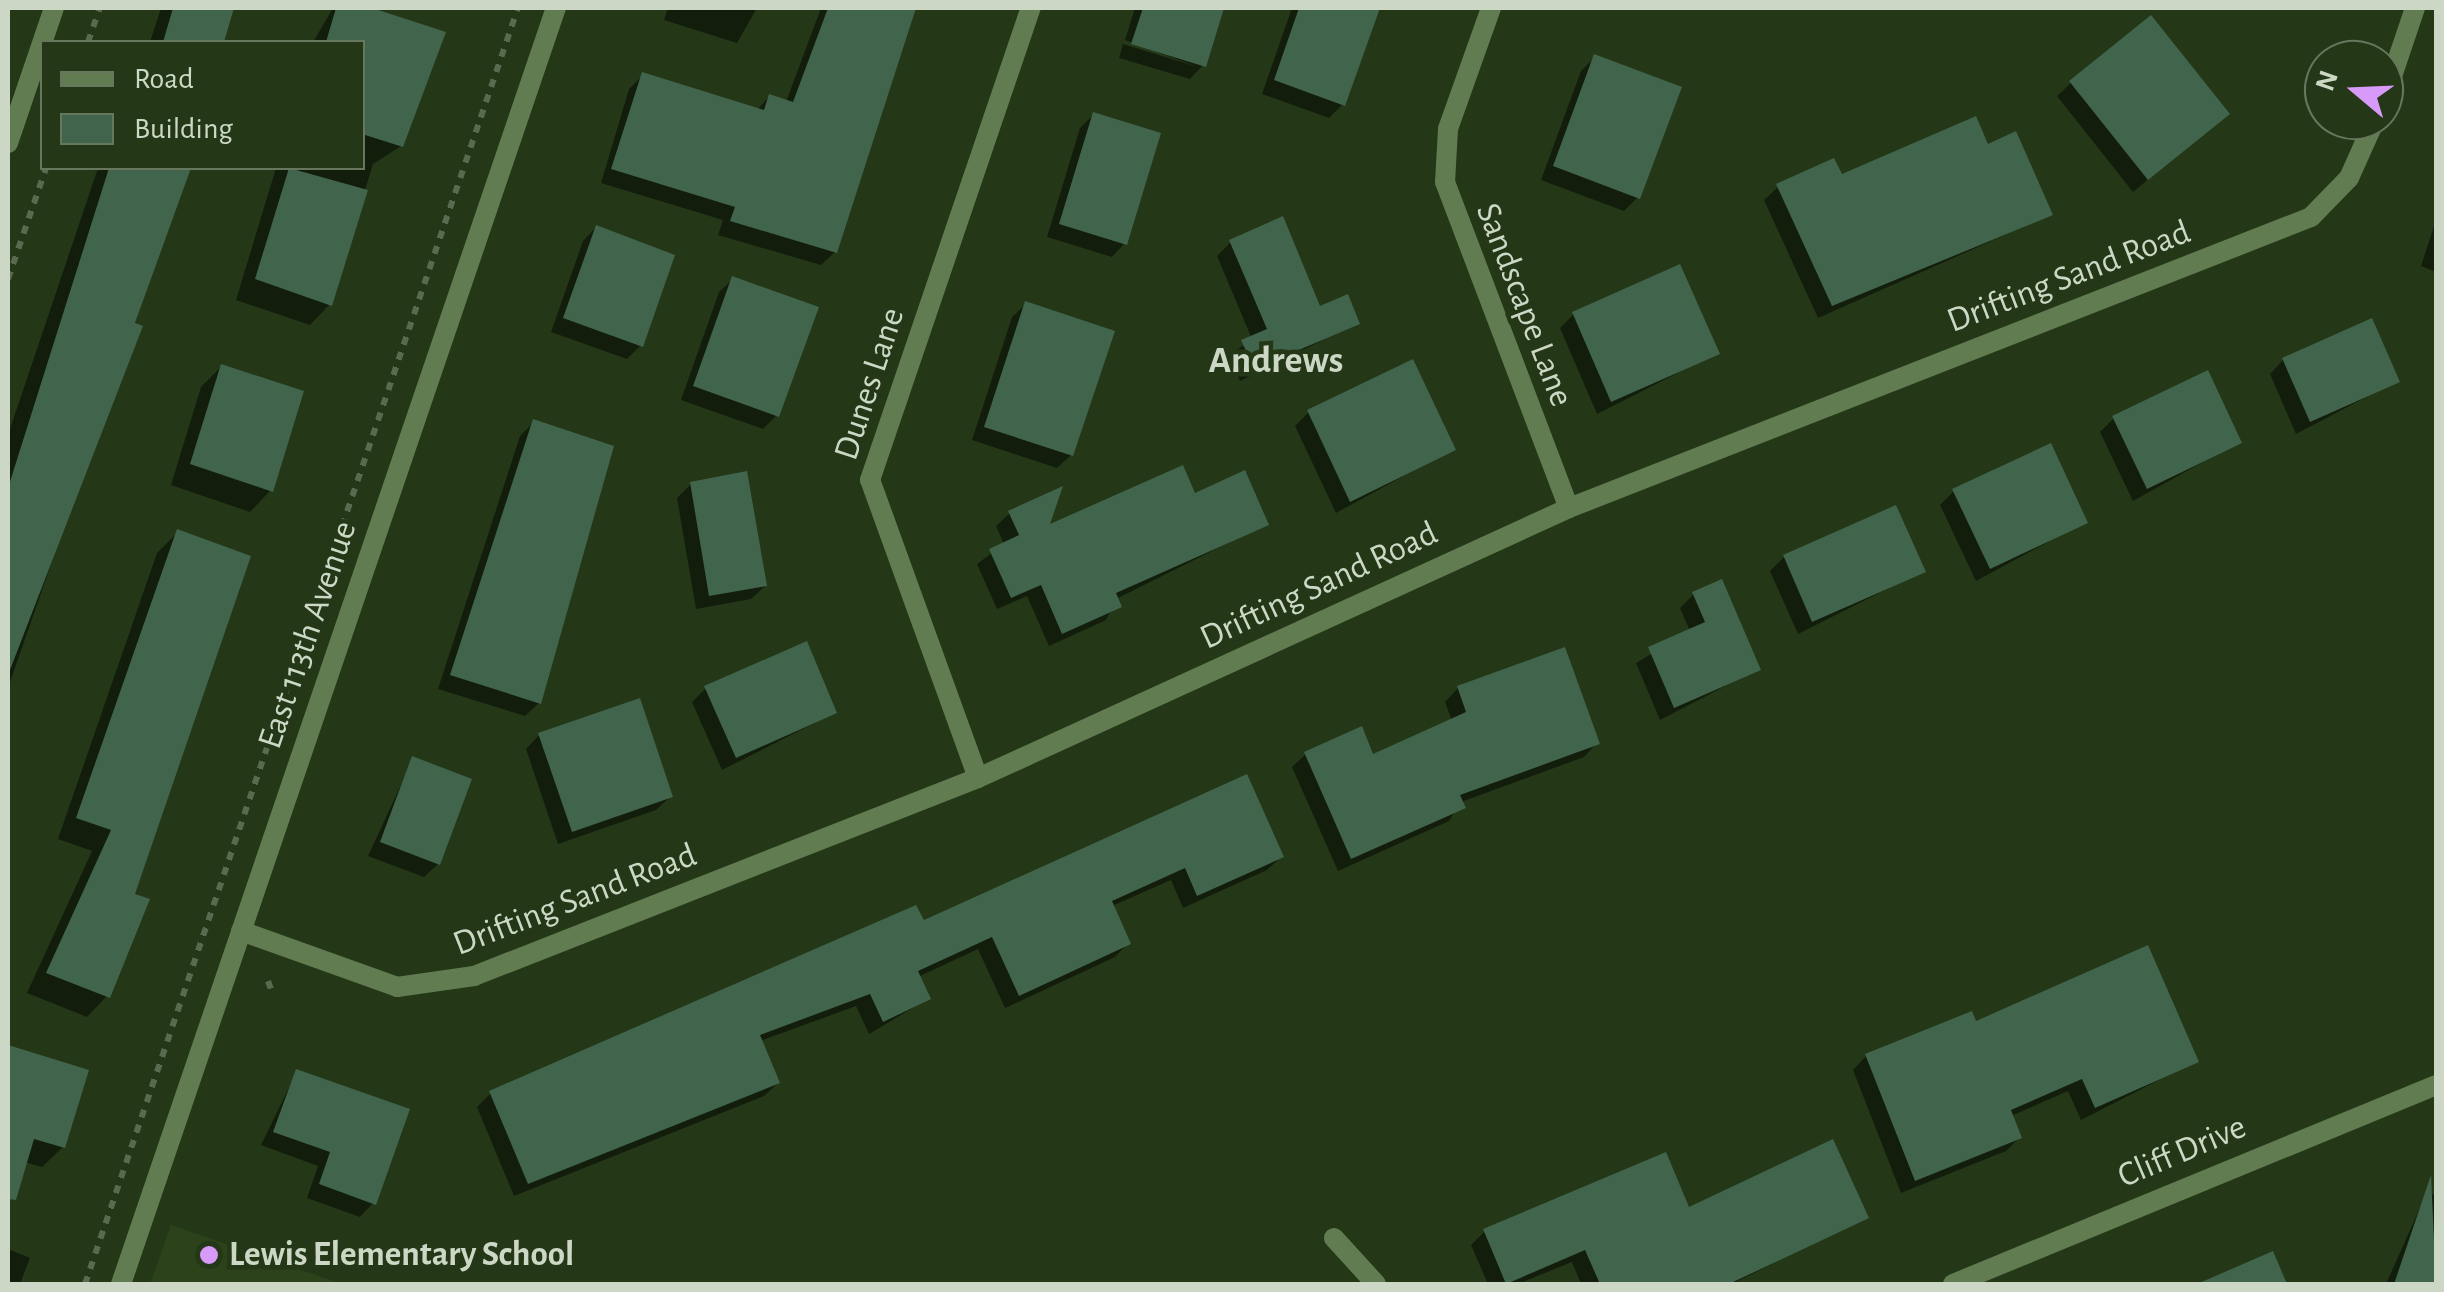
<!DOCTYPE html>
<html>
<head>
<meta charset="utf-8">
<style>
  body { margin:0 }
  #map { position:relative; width:2444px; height:1292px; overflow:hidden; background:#243717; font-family:"Alegreya Sans",sans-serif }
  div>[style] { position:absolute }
  .built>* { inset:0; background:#2c421b }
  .shadow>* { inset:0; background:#0007 }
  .building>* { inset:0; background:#40654c }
  .path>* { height:6px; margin-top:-3px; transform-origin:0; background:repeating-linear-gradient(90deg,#596a4e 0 8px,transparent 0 16px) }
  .minor>* { height:20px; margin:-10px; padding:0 10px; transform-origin:10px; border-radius:10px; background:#627c51 }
  .dots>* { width:28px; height:28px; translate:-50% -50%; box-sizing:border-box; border:5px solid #243717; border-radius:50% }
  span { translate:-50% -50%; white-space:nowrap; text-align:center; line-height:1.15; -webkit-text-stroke:9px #243717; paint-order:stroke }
  .street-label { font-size:35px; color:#ccd8c5 }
  .poi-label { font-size:35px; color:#ccd8c5; font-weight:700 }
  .left { translate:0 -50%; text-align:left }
  .neighbourhood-label { font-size:38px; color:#ccd8c5; font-weight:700 }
  .frame { position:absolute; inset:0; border:10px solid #ccd8c5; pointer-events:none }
  .legend { position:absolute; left:40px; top:40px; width:325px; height:130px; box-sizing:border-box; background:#243717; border:2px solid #67775d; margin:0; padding:12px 18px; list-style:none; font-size:30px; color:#ccd8c5 }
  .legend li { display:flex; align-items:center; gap:20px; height:50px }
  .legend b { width:50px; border:2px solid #67775d }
  .north { position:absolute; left:2304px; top:40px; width:100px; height:100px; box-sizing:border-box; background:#243717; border:2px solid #67775d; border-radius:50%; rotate:289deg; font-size:28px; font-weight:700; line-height:40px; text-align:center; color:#ccd8c5 }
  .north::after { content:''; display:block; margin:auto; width:35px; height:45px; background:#d89af8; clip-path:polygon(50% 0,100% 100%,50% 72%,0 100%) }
</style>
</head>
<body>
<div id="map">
  <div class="built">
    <div style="clip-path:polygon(171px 1225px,342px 1284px,150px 1284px)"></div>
  </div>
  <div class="shadow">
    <div style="clip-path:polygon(161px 8px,232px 8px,223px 42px,150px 42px)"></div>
    <div style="clip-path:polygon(333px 8px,364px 8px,442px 33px,401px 146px,373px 164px,330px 304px,310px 325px,236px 300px,276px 168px,362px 168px,362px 42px,313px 42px)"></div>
    <div style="clip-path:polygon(668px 8px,757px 8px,737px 43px,664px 20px)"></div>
    <div style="clip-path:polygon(821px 8px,914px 8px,835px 252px,821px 265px,718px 235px,723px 220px,601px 183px,629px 89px,643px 75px,757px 110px,769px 97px,786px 102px)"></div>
    <div style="clip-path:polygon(1135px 8px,1221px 8px,1203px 65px,1190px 79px,1119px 58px,1123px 44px,1198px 67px,1125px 40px)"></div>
    <div style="clip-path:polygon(1292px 8px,1377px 8px,1343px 104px,1329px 118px,1262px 94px)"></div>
    <div style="clip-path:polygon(1595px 57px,1638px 197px,1624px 211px,1541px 180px,1581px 71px)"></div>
    <div style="clip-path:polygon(2071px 83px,2227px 114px,2133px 192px,2057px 96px)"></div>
    <div style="clip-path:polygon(1094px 114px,1125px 243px,1112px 257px,1047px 237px,1080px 128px)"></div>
    <div style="clip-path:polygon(1987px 147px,2050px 215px,1818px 318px,1764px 200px,1778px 187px)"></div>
    <div style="clip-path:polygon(98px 168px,189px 168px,8px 688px,8px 435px)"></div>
    <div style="clip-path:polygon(2436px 220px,2436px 272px,2421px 266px)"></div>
    <div style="clip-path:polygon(596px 227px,641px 345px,627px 359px,551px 332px,583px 241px)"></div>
    <div style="clip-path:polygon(1231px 242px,1319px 309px,1357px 323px,1240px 381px,1229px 356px,1252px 339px,1217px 256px)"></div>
    <div style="clip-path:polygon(733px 279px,777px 415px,763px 429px,681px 400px,719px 292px)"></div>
    <div style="clip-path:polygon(1026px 304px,1071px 455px,1057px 468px,972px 440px,1012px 317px)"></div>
    <div style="clip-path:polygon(1574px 314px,1717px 353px,1597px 414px,1560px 328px)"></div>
    <div style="clip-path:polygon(2283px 360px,2397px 381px,2296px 434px,2270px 374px)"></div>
    <div style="clip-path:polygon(221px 367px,270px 491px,250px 512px,171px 485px,201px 387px)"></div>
    <div style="clip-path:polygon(1308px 413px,1453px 449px,1336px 513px,1295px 426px)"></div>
    <div style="clip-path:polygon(2114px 418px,2239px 442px,2133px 501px,2100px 432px)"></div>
    <div style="clip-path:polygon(534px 422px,539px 703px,525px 716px,438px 689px,520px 436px)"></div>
    <div style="clip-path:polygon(691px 484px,765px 586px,751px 599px,696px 609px,677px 498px)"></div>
    <div style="clip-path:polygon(1954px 491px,2085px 522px,1976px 581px,1940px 505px)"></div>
    <div style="clip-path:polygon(1194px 496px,1266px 524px,1116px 599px,1106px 620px,1049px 646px,1027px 596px,997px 609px,977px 564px,1004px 544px,996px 526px,1010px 513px,1046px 529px)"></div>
    <div style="clip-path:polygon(178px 532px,132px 895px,107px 996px,87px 1017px,27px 993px,92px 851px,58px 839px,157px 553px)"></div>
    <div style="clip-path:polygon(1784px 557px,1923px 571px,1798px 634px,1770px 571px)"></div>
    <div style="clip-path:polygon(1694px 594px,1758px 669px,1660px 720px,1636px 663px,1690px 631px,1680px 608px)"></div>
    <div style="clip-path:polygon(706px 688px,834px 713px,722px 770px,692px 702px)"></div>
    <div style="clip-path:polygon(1458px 688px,1597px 743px,1584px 757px,1461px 802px,1449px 821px,1338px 871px,1292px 767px,1306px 754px,1372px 757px,1452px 721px,1445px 702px)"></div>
    <div style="clip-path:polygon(539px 735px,670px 797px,656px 810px,558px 844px,526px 749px)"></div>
    <div style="clip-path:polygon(413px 759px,438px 864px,424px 877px,368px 856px)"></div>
    <div style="clip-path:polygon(1245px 777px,1281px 857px,1267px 870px,1183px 908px,1171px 880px,1112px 906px,1128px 943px,1115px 957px,1005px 1008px,978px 949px,918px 977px,928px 999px,869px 1034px,856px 1006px,760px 1041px,778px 1083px,764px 1096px,514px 1196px,477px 1107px,491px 1093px,923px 923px)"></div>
    <div style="clip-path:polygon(1975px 1024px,2196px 1061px,2081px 1120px,2068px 1091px,2011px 1116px,2019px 1138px,2006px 1151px,1901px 1193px,1853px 1070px,1866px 1056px)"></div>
    <div style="clip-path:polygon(8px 1048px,86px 1071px,63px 1147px,42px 1167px,24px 1162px,8px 1199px)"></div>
    <div style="clip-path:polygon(297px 1071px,373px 1203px,360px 1217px,307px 1198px,318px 1166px,261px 1145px)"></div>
    <div style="clip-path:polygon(2427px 1192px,2436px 1196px,2436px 1284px,2386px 1284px)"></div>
    <div style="clip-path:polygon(1688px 1211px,1866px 1217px,1732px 1284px,1581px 1284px,1572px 1262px,1518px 1284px,1488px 1284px,1471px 1245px,1485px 1231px)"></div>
    <div style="clip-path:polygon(8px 1249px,30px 1258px,20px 1284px,8px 1284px)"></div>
  </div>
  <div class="building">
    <div style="clip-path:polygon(173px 8px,234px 8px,224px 42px,163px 42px)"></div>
    <div style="clip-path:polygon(336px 8px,372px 8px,446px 32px,403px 147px,362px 134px,362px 42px,326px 42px)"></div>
    <div style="clip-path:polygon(828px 8px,916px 8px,837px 253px,730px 221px,735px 207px,611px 169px,642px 72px,764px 110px,769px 94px,793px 102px)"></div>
    <div style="clip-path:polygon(1143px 8px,1224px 8px,1206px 67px,1131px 44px)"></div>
    <div style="clip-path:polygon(1299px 8px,1380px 8px,1345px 106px,1274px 80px)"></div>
    <div style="clip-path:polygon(2151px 15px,2230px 114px,2148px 180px,2069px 81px)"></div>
    <div style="clip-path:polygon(1594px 54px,1682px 87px,1640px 199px,1553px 166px)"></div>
    <div style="clip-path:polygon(1093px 112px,1161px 133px,1127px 245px,1059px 224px)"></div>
    <div style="clip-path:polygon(1976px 116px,1988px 144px,2016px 131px,2053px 215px,1832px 306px,1776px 184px,1834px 158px,1842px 174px)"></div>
    <div style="clip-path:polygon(109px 168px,191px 168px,135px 323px,143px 326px,8px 675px,8px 488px)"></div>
    <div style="clip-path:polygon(289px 168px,368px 190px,332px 306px,255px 279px)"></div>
    <div style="clip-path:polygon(1283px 216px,1320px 306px,1348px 294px,1360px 324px,1254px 369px,1241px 340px,1267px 329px,1229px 240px)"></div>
    <div style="clip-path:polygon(596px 225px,675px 255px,643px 347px,563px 318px)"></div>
    <div style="clip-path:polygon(1680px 264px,1720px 354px,1611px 402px,1572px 312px)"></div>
    <div style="clip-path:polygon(732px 276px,819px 307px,779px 417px,693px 386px)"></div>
    <div style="clip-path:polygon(1025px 301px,1115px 331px,1073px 456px,984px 427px)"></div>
    <div style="clip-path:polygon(2372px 318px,2400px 382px,2310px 422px,2282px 358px)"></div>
    <div style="clip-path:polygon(1413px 359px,1456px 450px,1350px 502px,1307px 410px)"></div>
    <div style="clip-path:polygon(221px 364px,304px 391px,273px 492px,190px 464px)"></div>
    <div style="clip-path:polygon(2208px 370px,2242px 443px,2147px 489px,2112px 416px)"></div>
    <div style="clip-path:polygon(533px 419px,614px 446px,541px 704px,450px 675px)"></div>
    <div style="clip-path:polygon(2051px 443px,2088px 523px,1990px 569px,1952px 489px)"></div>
    <div style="clip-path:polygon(1183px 465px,1195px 493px,1245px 470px,1269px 525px,1116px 593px,1122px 607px,1062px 634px,1041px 585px,1011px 598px,989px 549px,1019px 535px,1008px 511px,1063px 486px,1050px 524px)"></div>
    <div style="clip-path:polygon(747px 471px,767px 586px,709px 596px,690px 482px)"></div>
    <div style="clip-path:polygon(1896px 505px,1926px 572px,1812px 622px,1783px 555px)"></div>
    <div style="clip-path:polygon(177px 529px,251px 556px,135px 894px,150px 899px,110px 998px,46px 973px,111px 830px,76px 818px)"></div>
    <div style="clip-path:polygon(1722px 579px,1761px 670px,1674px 708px,1648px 647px,1705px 622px,1692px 592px)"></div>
    <div style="clip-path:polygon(807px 641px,837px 713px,736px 758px,704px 686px)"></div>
    <div style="clip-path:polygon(1565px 647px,1600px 744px,1460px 795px,1466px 808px,1351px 859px,1304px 752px,1362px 726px,1373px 754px,1466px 712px,1457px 686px)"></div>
    <div style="clip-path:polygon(640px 698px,673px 797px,572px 832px,538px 733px)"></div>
    <div style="clip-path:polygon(412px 756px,472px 779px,440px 865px,380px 842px)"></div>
    <div style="clip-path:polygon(1247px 774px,1284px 857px,1197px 896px,1185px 868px,1112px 901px,1131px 944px,1019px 996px,992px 937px,918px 971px,931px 999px,883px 1022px,870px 994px,760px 1035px,780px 1083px,528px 1184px,489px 1091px,916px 905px,924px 920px)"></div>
    <div style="clip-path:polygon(2148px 945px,2199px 1062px,2095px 1108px,2082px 1079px,2011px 1110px,2022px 1138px,1915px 1181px,1865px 1054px,1972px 1011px,1976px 1021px)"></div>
    <div style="clip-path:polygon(8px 1045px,89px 1070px,65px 1148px,34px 1139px,16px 1200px,8px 1199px)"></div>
    <div style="clip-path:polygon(296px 1069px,410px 1109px,376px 1205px,319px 1184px,330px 1152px,273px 1132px)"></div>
    <div style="clip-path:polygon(1833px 1139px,1869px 1218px,1729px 1284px,1600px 1284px,1585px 1250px,1506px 1284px,1483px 1229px,1666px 1152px,1689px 1207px)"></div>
    <div style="clip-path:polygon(2431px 1175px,2436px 1284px,2394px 1284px)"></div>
    <div style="clip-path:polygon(2273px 1251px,2287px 1284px,2197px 1284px)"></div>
  </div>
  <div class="path">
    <div style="left:88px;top:42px;width:36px;rotate:-71deg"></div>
    <div style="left:8px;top:279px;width:117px;rotate:-71.1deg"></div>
    <div style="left:268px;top:981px;width:15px;rotate:70deg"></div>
    <div style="left:85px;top:1284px;width:1347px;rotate:-71.26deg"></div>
  </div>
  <div class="minor">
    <div style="left:1491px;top:8px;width:128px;rotate:109.6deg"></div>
    <div style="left:1448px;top:129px;width:53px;rotate:93.2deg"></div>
    <div style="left:1445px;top:182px;width:349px;rotate:69.2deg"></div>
    <div style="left:2384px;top:100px;width:97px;rotate:-71.4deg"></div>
    <div style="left:8px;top:143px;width:143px;rotate:-71.2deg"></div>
    <div style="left:978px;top:778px;width:317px;rotate:-109.9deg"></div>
    <div style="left:870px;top:480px;width:499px;rotate:-71.2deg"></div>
    <div style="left:241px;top:931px;width:166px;rotate:19.7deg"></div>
    <div style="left:397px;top:987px;width:78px;rotate:-8.1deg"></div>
    <div style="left:474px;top:976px;width:541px;rotate:-21.45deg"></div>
    <div style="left:978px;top:778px;width:650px;rotate:-24.55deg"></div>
    <div style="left:1569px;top:508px;width:797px;rotate:-21.41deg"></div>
    <div style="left:2311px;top:217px;width:54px;rotate:-45.7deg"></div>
    <div style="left:2349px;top:178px;width:64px;rotate:-65.9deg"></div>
    <div style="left:1334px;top:1238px;width:62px;rotate:47.6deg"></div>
    <div style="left:121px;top:1284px;width:1348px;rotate:-71.18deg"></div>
    <div style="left:1953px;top:1284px;width:522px;rotate:-22.39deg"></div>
  </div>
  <div class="dots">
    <div style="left:209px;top:1255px;background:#d89af8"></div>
  </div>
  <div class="street-label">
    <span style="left:2069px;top:277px;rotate:-21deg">Drifting Sand Road</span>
    <span style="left:1524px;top:305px;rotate:69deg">Sandscape Lane</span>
    <span style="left:870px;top:384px;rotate:-72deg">Dunes Lane</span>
    <span style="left:1319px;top:586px;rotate:-25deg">Drifting Sand Road</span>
    <span style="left:308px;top:635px;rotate:-71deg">East 113th Avenue</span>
    <span style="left:575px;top:900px;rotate:-21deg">Drifting Sand Road</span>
    <span style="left:2182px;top:1152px;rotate:-23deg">Cliff Drive</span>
  </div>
  <div class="poi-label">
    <span class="left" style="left:229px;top:1255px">Lewis Elementary School</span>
  </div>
  <div class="neighbourhood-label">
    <span style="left:1276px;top:362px">Andrews</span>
  </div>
  <div class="frame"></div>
  <ul class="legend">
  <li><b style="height:12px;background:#627c51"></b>Road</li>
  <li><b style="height:28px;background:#40654c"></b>Building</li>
  </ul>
  <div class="north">N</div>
</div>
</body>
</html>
